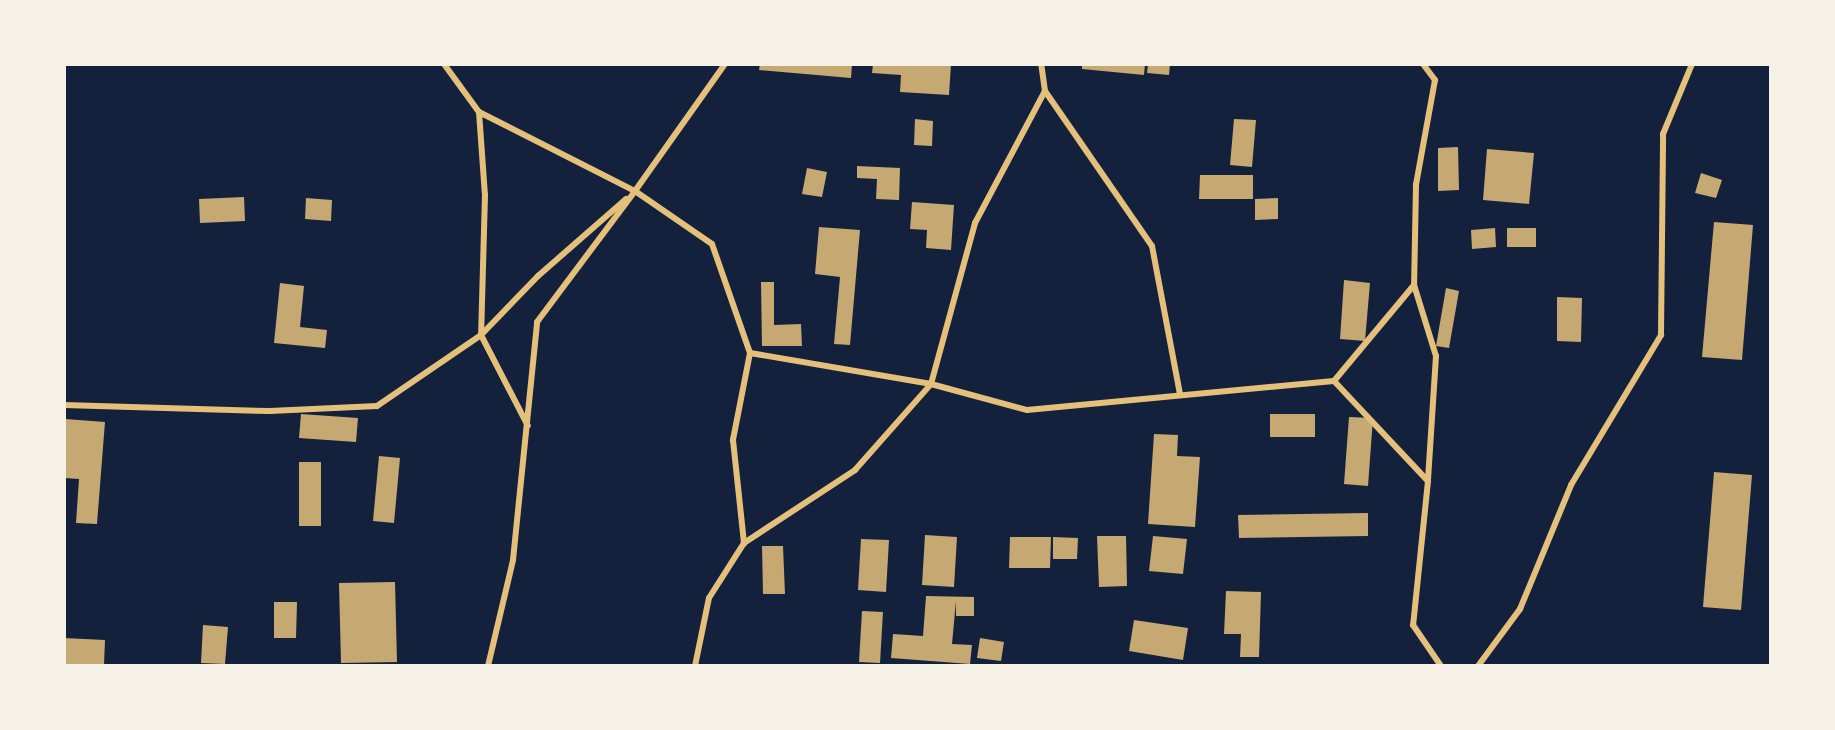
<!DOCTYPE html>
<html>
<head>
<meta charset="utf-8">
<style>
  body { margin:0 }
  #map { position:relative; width:1835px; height:730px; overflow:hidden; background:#14213d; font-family:"Zilla Slab",serif }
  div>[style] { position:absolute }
  .building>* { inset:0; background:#c6a872 }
  .minor>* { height:6px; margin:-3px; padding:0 3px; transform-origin:3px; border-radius:3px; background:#e5c07b }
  span { translate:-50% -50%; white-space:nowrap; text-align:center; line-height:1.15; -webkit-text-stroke:5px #f6f1e7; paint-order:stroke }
  .frame { position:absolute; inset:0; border:66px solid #f6f1e7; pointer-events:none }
</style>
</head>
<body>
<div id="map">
  <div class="building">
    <div style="clip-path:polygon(760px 64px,852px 64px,851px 78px,759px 70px)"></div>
    <div style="clip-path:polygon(873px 64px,951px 64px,949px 95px,900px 92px,901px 75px,872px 73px)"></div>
    <div style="clip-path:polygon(1082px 64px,1145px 64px,1144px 75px,1082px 69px)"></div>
    <div style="clip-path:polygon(1148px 64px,1170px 64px,1169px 75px,1147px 73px)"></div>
    <div style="clip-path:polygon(915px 119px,933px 121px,932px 146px,914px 145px)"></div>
    <div style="clip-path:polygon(1234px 119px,1256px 120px,1252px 167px,1230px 165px)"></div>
    <div style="clip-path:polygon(1458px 147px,1459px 190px,1438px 191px,1438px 148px)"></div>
    <div style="clip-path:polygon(1487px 149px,1534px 153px,1529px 204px,1483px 200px)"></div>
    <div style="clip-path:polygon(857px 166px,900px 168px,899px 200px,876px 199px,877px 179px,857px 178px)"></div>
    <div style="clip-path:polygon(807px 168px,827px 172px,822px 197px,802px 194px)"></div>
    <div style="clip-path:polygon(1701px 173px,1722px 180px,1716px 198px,1695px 193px)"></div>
    <div style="clip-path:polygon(1200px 175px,1253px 175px,1253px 199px,1199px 199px)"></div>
    <div style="clip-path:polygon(244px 197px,245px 221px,200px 223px,199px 199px)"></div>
    <div style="clip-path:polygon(306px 198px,332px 200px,331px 221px,305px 219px)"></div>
    <div style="clip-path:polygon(1278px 198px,1278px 219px,1255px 220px,1255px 199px)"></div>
    <div style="clip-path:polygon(912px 202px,954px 205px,951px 250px,926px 248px,927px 230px,910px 229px)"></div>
    <div style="clip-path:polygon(1714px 222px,1753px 225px,1742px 360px,1702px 357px)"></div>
    <div style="clip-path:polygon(819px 227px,860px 230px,850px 345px,834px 344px,840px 277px,815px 274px)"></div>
    <div style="clip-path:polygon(1495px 228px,1496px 247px,1472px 249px,1471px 230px)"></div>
    <div style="clip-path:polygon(1507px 228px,1536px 228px,1536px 247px,1507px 247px)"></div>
    <div style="clip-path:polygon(1344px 280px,1370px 283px,1365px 341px,1340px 339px)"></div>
    <div style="clip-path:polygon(761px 282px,774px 282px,774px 325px,801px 324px,802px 346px,762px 346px)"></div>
    <div style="clip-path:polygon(280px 283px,304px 286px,300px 327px,327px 330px,325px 348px,274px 343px)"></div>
    <div style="clip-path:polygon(1446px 288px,1459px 291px,1449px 348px,1436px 346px)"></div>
    <div style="clip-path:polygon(1557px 297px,1582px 298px,1581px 342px,1557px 341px)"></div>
    <div style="clip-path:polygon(301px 414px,358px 418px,356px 442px,299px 438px)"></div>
    <div style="clip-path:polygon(1270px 414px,1315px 414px,1315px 437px,1270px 437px)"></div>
    <div style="clip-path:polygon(1349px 417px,1373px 418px,1368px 486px,1344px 484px)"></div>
    <div style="clip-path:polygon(65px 419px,105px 422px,97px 524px,76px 523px,79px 479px,64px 478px)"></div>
    <div style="clip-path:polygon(1154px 434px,1178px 435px,1177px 456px,1200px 457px,1195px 527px,1148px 524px)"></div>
    <div style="clip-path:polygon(379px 456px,400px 458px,394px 523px,373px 521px)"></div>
    <div style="clip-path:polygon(299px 462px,321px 462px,321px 526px,299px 526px)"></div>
    <div style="clip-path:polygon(1714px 472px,1752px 475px,1741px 610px,1703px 607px)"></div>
    <div style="clip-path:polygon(1368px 513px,1368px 536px,1239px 538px,1238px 515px)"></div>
    <div style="clip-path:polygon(925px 535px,957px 537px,954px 587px,922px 585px)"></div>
    <div style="clip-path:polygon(1097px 536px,1126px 536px,1127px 586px,1099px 587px)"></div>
    <div style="clip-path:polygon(1153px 536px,1187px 539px,1183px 574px,1149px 571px)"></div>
    <div style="clip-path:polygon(1010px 537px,1051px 537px,1050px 568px,1009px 568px)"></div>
    <div style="clip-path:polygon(1053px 537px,1078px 538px,1077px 559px,1053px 559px)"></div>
    <div style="clip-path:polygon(861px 539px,889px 540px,886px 592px,858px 590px)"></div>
    <div style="clip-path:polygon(762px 546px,783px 546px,785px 594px,763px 594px)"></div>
    <div style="clip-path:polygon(395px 582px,397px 662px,341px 663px,339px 583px)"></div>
    <div style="clip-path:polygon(1226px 591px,1261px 592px,1259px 657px,1240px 657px,1241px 634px,1224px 634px)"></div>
    <div style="clip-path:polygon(926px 596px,974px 597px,974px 616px,956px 616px,956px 601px,952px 644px,972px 645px,970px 664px,891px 658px,893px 634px,923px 636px)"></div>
    <div style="clip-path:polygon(274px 602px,297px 602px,296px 638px,274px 638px)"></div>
    <div style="clip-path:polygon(862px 611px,883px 612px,880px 663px,859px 662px)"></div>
    <div style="clip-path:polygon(1134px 620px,1188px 628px,1183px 660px,1129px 651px)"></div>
    <div style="clip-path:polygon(203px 625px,228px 627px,225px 664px,201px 663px)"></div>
    <div style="clip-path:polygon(64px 638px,105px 640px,104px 665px,64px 664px)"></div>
    <div style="clip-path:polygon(980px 638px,1004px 642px,1001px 661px,977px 658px)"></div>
  </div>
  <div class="minor">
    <div style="left:444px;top:64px;width:59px;rotate:53.9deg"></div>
    <div style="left:479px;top:112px;width:83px;rotate:85.9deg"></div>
    <div style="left:485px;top:195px;width:140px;rotate:91.6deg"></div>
    <div style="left:481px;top:335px;width:102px;rotate:62.7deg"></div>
    <div style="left:1423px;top:64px;width:20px;rotate:53deg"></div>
    <div style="left:1435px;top:80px;width:107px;rotate:100.3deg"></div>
    <div style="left:1416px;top:185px;width:100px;rotate:91.1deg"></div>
    <div style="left:1414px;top:285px;width:74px;rotate:72.8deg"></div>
    <div style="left:1436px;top:356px;width:125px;rotate:93.7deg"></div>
    <div style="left:1428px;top:481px;width:145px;rotate:95.9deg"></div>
    <div style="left:1413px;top:625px;width:50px;rotate:55.7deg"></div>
    <div style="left:1045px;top:91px;width:188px;rotate:55.4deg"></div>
    <div style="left:1152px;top:246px;width:151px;rotate:79.3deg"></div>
    <div style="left:479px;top:112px;width:175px;rotate:26.9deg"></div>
    <div style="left:635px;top:191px;width:93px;rotate:34.5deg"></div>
    <div style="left:712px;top:244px;width:115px;rotate:70.8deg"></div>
    <div style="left:750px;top:353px;width:89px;rotate:101.1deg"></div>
    <div style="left:733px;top:440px;width:104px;rotate:83.9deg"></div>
    <div style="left:750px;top:353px;width:184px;rotate:9.7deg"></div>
    <div style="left:931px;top:384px;width:99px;rotate:15.2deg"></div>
    <div style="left:1027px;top:410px;width:308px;rotate:-5.4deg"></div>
    <div style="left:1334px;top:381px;width:125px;rotate:-50.2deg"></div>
    <div style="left:1334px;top:381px;width:137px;rotate:46.8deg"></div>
    <div style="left:64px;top:405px;width:206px;rotate:1.7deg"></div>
    <div style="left:270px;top:411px;width:107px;rotate:-2.7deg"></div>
    <div style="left:377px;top:406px;width:126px;rotate:-34.3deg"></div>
    <div style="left:481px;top:335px;width:82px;rotate:-46deg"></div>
    <div style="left:538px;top:276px;width:117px;rotate:-41.2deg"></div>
    <div style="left:488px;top:666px;width:109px;rotate:-76.7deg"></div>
    <div style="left:513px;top:560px;width:239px;rotate:-84.2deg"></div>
    <div style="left:537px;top:322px;width:164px;rotate:-53.2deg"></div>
    <div style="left:635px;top:191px;width:156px;rotate:-54.7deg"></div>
    <div style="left:695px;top:666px;width:69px;rotate:-78.4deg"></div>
    <div style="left:709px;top:598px;width:65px;rotate:-57.5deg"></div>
    <div style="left:744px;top:543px;width:133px;rotate:-33.3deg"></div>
    <div style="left:855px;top:470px;width:115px;rotate:-48.5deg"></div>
    <div style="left:931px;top:384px;width:167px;rotate:-74.7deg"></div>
    <div style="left:975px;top:223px;width:149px;rotate:-62.1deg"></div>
    <div style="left:1045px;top:91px;width:27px;rotate:-98deg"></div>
    <div style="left:1478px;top:666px;width:71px;rotate:-53.6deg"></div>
    <div style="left:1520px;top:609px;width:134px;rotate:-67.6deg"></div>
    <div style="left:1571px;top:485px;width:175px;rotate:-59deg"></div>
    <div style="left:1661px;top:335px;width:201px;rotate:-89.4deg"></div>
    <div style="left:1663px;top:134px;width:76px;rotate:-67.5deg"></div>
  </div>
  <div class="frame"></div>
</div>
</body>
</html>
